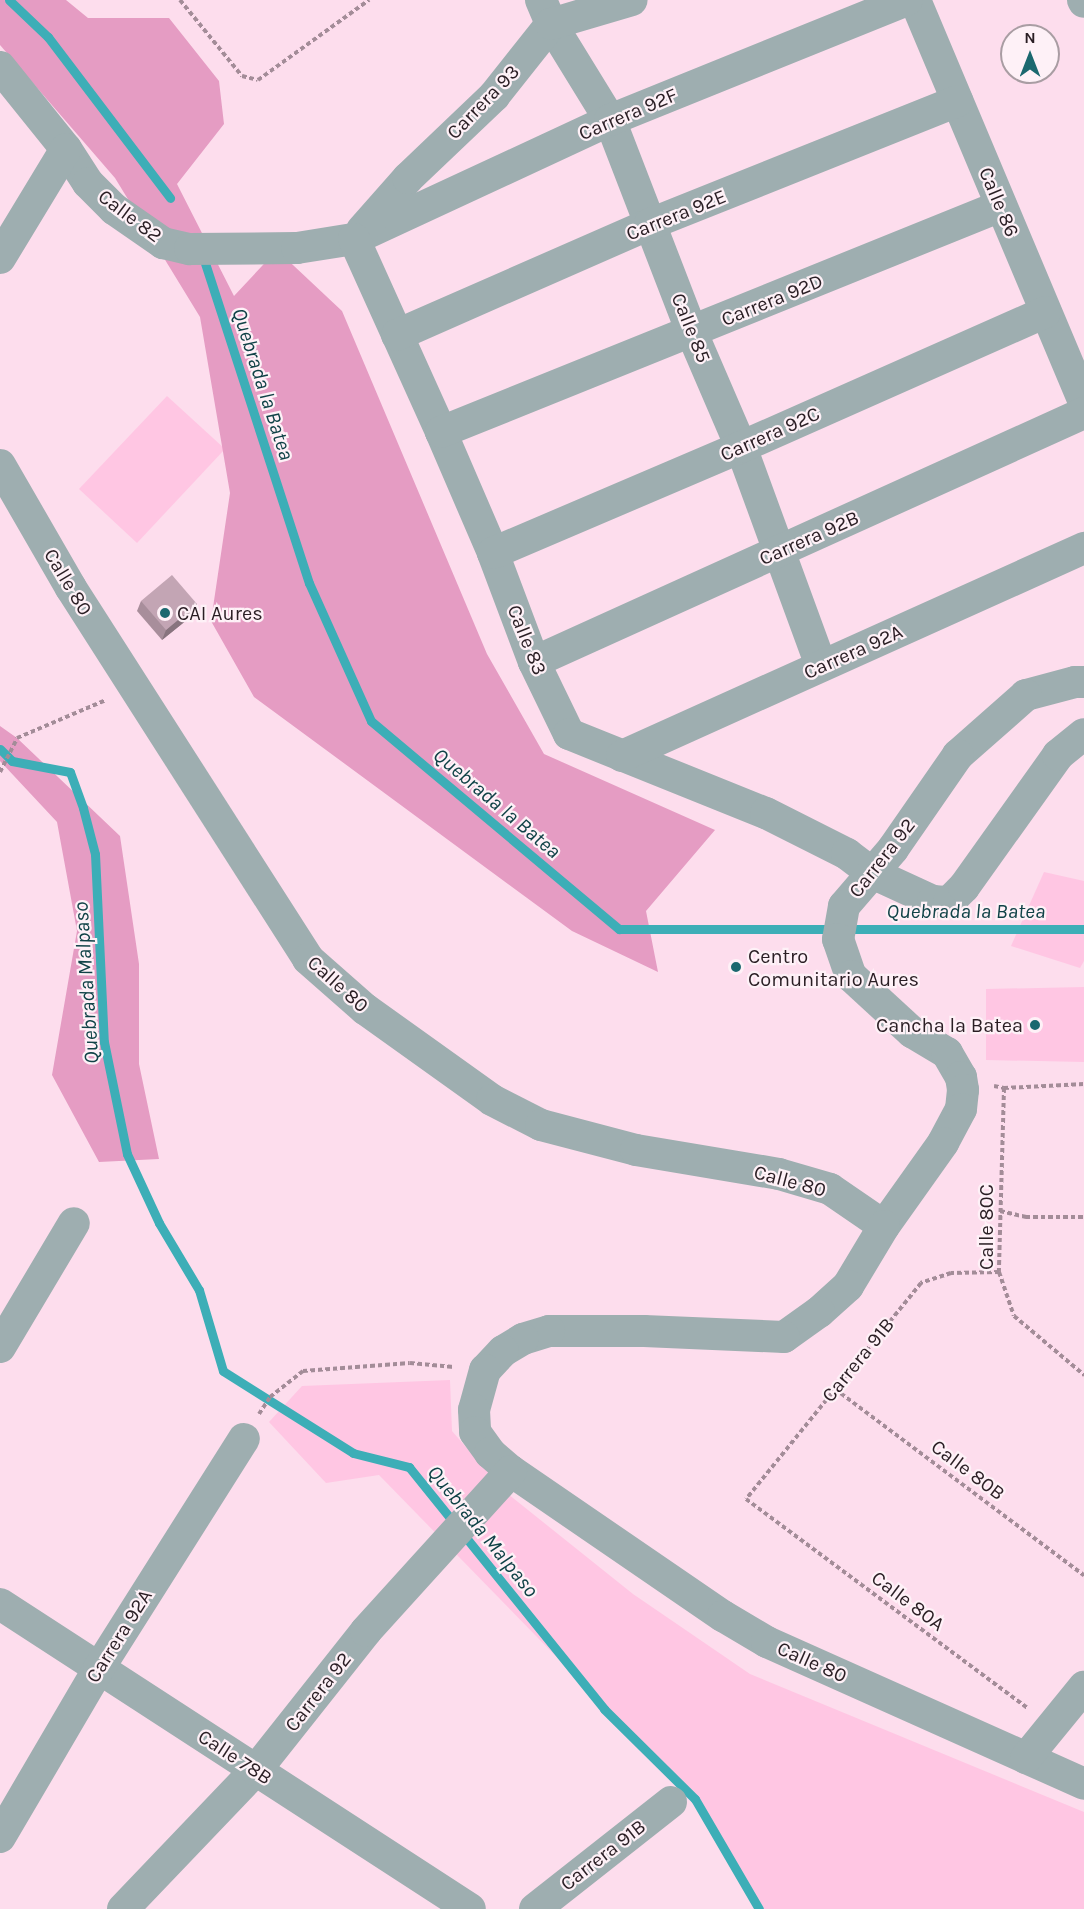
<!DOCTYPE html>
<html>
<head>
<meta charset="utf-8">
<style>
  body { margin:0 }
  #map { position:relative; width:1084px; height:1909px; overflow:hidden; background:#fddded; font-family:Karla,sans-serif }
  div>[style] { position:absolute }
  .green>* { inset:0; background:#ffc6e3 }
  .forest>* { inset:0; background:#e59cc3 }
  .stream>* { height:9px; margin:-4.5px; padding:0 4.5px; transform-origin:4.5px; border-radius:4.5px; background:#3daeb7 }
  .path>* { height:4px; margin-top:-2px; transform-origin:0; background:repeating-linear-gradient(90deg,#a38c98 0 4.5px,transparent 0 7.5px) }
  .minor>* { height:32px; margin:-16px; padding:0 16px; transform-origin:16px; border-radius:16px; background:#9eaeb0 }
  .wall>* { inset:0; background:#a88e9b }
  .shaded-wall>* { inset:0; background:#88747e }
  .building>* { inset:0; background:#c3a5b4 }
  .dots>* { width:16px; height:16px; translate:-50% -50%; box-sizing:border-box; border:3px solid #fef1f7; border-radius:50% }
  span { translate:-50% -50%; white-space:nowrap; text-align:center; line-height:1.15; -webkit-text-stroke:4.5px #fef1f7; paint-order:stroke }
  .street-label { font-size:20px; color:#2a1e24 }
  .poi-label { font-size:20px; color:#2a1e24 }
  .left { translate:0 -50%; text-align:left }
  .right { translate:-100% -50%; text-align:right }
  .water-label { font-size:21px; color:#104247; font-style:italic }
  .north { position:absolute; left:1000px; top:24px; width:60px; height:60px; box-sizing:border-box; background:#fef1f7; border:2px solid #a99da3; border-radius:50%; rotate:0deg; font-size:16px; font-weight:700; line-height:24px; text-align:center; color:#2a1e24 }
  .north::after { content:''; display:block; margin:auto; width:21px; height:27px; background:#1b686f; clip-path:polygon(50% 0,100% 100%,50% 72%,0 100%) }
</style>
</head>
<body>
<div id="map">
  <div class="green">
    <div style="clip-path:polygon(167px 396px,225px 449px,137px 543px,79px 489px)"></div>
    <div style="clip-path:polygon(1044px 872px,1084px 881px,1084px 961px,1080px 968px,1011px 946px)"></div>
    <div style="clip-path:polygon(1084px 987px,1084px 1062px,986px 1060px,986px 989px)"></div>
    <div style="clip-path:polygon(450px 1380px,452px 1431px,503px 1490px,633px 1594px,750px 1674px,1084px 1812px,1084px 1909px,759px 1909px,695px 1799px,379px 1475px,326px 1483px,269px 1422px,302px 1386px)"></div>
  </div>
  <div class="forest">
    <div style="clip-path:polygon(0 0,66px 0,88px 18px,169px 18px,219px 81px,224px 124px,177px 184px,234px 296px,277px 250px,342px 311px,487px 654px,544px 754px,715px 830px,646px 911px,658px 972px,572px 931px,254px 697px,211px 621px,230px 493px,200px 317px,115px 178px,0 45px)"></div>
    <div style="clip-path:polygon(0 726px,17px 738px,120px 836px,139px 964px,139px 1064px,159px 1159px,99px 1162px,52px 1075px,77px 931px,57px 822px,0 761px)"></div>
  </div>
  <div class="stream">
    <div style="left:9px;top:0;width:54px;rotate:43.5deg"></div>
    <div style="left:48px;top:37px;width:202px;rotate:52.8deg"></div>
    <div style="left:204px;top:260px;width:340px;rotate:72deg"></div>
    <div style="left:309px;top:583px;width:151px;rotate:65.8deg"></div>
    <div style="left:371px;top:721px;width:324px;rotate:40deg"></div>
    <div style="left:619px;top:929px;width:465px"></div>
    <div style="left:0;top:749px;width:17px;rotate:45deg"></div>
    <div style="left:12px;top:761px;width:59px;rotate:10.7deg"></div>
    <div style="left:70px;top:772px;width:38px;rotate:70deg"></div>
    <div style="left:83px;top:808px;width:48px;rotate:75.4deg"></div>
    <div style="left:95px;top:854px;width:188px;rotate:87.3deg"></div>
    <div style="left:104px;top:1042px;width:114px;rotate:78.4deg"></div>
    <div style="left:127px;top:1154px;width:76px;rotate:65.1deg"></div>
    <div style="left:159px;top:1223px;width:78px;rotate:59.2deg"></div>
    <div style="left:199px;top:1290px;width:84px;rotate:73.5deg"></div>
    <div style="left:223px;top:1371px;width:154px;rotate:32.2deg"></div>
    <div style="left:353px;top:1453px;width:58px;rotate:14deg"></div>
    <div style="left:409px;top:1467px;width:311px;rotate:51.1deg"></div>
    <div style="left:604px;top:1709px;width:128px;rotate:44.7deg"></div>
    <div style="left:695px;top:1799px;width:127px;rotate:59.8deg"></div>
  </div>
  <div class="path">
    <div style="left:180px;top:0;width:98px;rotate:50.8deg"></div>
    <div style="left:242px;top:76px;width:16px;rotate:14deg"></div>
    <div style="left:258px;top:80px;width:137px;rotate:-35.8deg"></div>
    <div style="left:0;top:772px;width:38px;rotate:-63deg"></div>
    <div style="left:17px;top:738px;width:97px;rotate:-23.1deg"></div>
    <div style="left:994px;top:1086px;width:10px;rotate:11deg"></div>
    <div style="left:1004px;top:1088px;width:184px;rotate:91.6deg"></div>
    <div style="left:999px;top:1272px;width:46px;rotate:71.2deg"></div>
    <div style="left:1014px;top:1316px;width:92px;rotate:40.1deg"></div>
    <div style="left:1004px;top:1088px;width:80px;rotate:-2.9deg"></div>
    <div style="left:1000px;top:1211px;width:27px;rotate:13deg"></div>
    <div style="left:1026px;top:1217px;width:58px"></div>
    <div style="left:999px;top:1272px;width:48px;rotate:178.8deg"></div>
    <div style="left:951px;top:1273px;width:32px;rotate:162deg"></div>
    <div style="left:921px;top:1283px;width:278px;rotate:129deg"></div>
    <div style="left:746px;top:1499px;width:350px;rotate:36.6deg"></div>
    <div style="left:835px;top:1389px;width:311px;rotate:36.8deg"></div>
    <div style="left:259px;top:1414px;width:20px;rotate:-57deg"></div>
    <div style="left:270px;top:1397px;width:42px;rotate:-38.2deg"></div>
    <div style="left:303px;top:1371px;width:107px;rotate:-4.3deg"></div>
    <div style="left:410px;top:1363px;width:44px;rotate:5.2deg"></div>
  </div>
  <div class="minor">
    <div style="left:541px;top:0;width:26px;rotate:67deg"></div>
    <div style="left:551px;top:24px;width:113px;rotate:58.4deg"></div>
    <div style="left:610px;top:120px;width:228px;rotate:68.9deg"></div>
    <div style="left:692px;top:333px;width:124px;rotate:66.7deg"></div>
    <div style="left:741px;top:447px;width:233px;rotate:69.9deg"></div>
    <div style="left:915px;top:0;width:437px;rotate:67.2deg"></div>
    <div style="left:1083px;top:0;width:2px;rotate:63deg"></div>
    <div style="left:0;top:67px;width:105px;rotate:51.2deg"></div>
    <div style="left:66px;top:149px;width:40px;rotate:57.1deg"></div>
    <div style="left:88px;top:183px;width:37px;rotate:45deg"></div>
    <div style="left:114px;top:209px;width:60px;rotate:34.8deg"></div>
    <div style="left:163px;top:243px;width:28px;rotate:13deg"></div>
    <div style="left:190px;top:249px;width:107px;rotate:-0.5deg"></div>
    <div style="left:297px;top:248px;width:58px;rotate:-9deg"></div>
    <div style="left:354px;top:239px;width:282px;rotate:-24.9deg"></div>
    <div style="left:610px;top:120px;width:320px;rotate:-22deg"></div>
    <div style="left:362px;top:230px;width:69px;rotate:-48.5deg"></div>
    <div style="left:408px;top:178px;width:119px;rotate:-43.6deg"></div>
    <div style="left:494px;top:96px;width:92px;rotate:-51.6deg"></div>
    <div style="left:551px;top:24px;width:84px;rotate:-16.5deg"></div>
    <div style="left:354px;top:239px;width:212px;rotate:65.7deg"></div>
    <div style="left:441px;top:432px;width:132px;rotate:66.7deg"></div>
    <div style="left:493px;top:553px;width:116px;rotate:69.4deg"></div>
    <div style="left:534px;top:662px;width:80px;rotate:64.1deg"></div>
    <div style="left:569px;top:734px;width:212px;rotate:21.9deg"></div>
    <div style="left:766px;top:813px;width:91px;rotate:26.8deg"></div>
    <div style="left:847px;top:854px;width:31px;rotate:37deg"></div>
    <div style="left:872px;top:873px;width:67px;rotate:24.7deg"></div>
    <div style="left:933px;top:901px;width:16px;rotate:4deg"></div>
    <div style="left:949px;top:902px;width:21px;rotate:-45deg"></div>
    <div style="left:964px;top:887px;width:162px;rotate:-54.5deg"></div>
    <div style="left:1058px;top:755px;width:33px;rotate:-39deg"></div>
    <div style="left:0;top:258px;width:127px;rotate:-58.8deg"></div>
    <div style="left:397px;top:335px;width:276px;rotate:-23.7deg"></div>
    <div style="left:650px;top:224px;width:331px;rotate:-21.8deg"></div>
    <div style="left:441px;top:432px;width:604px;rotate:-21.98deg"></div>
    <div style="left:0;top:465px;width:142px;rotate:60deg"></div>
    <div style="left:71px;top:588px;width:440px;rotate:57.4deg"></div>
    <div style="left:308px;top:959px;width:76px;rotate:41.3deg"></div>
    <div style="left:365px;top:1009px;width:156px;rotate:35.6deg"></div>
    <div style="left:492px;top:1100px;width:55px;rotate:27deg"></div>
    <div style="left:541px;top:1125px;width:98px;rotate:14.7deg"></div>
    <div style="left:636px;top:1150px;width:145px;rotate:9.5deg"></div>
    <div style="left:779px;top:1174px;width:53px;rotate:16.4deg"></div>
    <div style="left:830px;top:1189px;width:65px;rotate:34.4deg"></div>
    <div style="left:493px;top:553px;width:270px;rotate:-23.1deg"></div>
    <div style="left:741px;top:447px;width:333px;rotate:-23.9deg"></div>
    <div style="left:534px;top:662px;width:604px;rotate:-24.36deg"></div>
    <div style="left:1084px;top:682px;width:9px;rotate:180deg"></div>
    <div style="left:1075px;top:682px;width:51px;rotate:165.1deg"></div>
    <div style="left:1026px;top:695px;width:91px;rotate:138.6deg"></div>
    <div style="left:958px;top:755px;width:114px;rotate:124.7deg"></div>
    <div style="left:893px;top:849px;width:75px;rotate:130.7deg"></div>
    <div style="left:844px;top:906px;width:34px;rotate:100deg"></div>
    <div style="left:838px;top:939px;width:39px;rotate:71deg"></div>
    <div style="left:851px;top:976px;width:83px;rotate:42.6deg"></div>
    <div style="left:912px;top:1032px;width:41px;rotate:31deg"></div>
    <div style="left:947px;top:1053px;width:28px;rotate:60deg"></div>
    <div style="left:961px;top:1077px;width:13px;rotate:81deg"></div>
    <div style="left:963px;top:1090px;width:19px;rotate:96deg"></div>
    <div style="left:961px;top:1109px;width:38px;rotate:118deg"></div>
    <div style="left:943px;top:1143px;width:102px;rotate:125.4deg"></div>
    <div style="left:884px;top:1226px;width:70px;rotate:121deg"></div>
    <div style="left:848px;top:1286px;width:39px;rotate:138deg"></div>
    <div style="left:819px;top:1312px;width:43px;rotate:144.5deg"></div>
    <div style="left:784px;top:1337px;width:140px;rotate:-177.5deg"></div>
    <div style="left:644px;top:1331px;width:95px;rotate:180deg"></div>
    <div style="left:549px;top:1331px;width:27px;rotate:163deg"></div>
    <div style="left:523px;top:1339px;width:23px;rotate:149deg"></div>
    <div style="left:503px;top:1351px;width:26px;rotate:133deg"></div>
    <div style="left:485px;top:1370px;width:41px;rotate:105.4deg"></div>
    <div style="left:474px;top:1410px;width:22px;rotate:87deg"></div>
    <div style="left:475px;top:1432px;width:26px;rotate:54deg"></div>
    <div style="left:490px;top:1453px;width:28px;rotate:41deg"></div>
    <div style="left:511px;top:1471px;width:257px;rotate:34.4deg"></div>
    <div style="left:723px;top:1616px;width:51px;rotate:30.6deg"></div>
    <div style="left:767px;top:1642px;width:347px;rotate:24.1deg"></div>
    <div style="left:622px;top:756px;width:507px;rotate:-24.24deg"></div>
    <div style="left:0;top:1347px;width:144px;rotate:-59.2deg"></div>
    <div style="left:0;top:1604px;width:560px;rotate:32.98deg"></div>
    <div style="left:1026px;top:1758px;width:92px;rotate:-50.8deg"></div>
    <div style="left:0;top:1837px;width:196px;rotate:-59.6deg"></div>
    <div style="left:99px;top:1668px;width:271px;rotate:-57.7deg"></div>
    <div style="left:123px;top:1909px;width:192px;rotate:-46.3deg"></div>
    <div style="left:256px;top:1770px;width:177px;rotate:-51.6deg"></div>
    <div style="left:366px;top:1631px;width:216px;rotate:-47.8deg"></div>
    <div style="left:535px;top:1909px;width:173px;rotate:-38.2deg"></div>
  </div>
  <div class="wall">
    <div style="clip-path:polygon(141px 601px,193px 615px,162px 640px,137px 611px)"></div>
  </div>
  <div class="shaded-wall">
    <div style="clip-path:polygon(197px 604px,193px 615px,162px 640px,166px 630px)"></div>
  </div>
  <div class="building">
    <div style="clip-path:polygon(172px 575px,197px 604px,166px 630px,141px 601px)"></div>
  </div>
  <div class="dots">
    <div style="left:165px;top:613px;background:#1b686f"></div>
    <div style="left:736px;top:967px;background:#1b686f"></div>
    <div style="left:1035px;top:1025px;background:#1b686f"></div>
  </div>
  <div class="street-label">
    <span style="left:483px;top:102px;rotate:-46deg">Carrera 93</span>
    <span style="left:628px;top:114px;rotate:-23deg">Carrera 92F</span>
    <span style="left:999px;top:202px;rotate:67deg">Calle 86</span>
    <span style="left:676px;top:215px;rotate:-22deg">Carrera 92E</span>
    <span style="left:130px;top:216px;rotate:37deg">Calle 82</span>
    <span style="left:772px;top:300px;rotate:-22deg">Carrera 92D</span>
    <span style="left:691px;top:328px;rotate:68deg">Calle 85</span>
    <span style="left:770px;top:434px;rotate:-24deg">Carrera 92C</span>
    <span style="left:809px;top:538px;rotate:-24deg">Carrera 92B</span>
    <span style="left:68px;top:582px;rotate:59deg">Calle 80</span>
    <span style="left:527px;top:640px;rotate:68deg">Calle 83</span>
    <span style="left:853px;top:652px;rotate:-24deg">Carrera 92A</span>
    <span style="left:882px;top:858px;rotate:-52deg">Carrera 92</span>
    <span style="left:338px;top:984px;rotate:42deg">Calle 80</span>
    <span style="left:790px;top:1181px;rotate:15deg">Calle 80</span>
    <span style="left:986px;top:1227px;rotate:-90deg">Calle 80C</span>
    <span style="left:858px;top:1360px;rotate:-51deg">Carrera 91B</span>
    <span style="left:968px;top:1470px;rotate:37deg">Calle 80B</span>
    <span style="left:908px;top:1601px;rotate:37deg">Calle 80A</span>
    <span style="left:119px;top:1636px;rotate:-58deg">Carrera 92A</span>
    <span style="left:812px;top:1662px;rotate:24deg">Calle 80</span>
    <span style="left:318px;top:1692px;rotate:-52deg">Carrera 92</span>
    <span style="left:235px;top:1757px;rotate:33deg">Calle 78B</span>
    <span style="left:603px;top:1855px;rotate:-38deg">Carrera 91B</span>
  </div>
  <div class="poi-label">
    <span class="left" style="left:177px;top:613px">CAI Aures</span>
    <span class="left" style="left:748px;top:968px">Centro<br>Comunitario Aures</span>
    <span class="right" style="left:1023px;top:1025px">Cancha la Batea</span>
  </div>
  <div class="water-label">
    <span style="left:263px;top:384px;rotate:72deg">Quebrada la Batea</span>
    <span style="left:497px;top:803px;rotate:40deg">Quebrada la Batea</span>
    <span style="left:966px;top:911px">Quebrada la Batea</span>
    <span style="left:86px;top:983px;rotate:-94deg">Quebrada Malpaso</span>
    <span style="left:483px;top:1531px;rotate:51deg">Quebrada Malpaso</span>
  </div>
  <div class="north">N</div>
</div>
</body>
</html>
